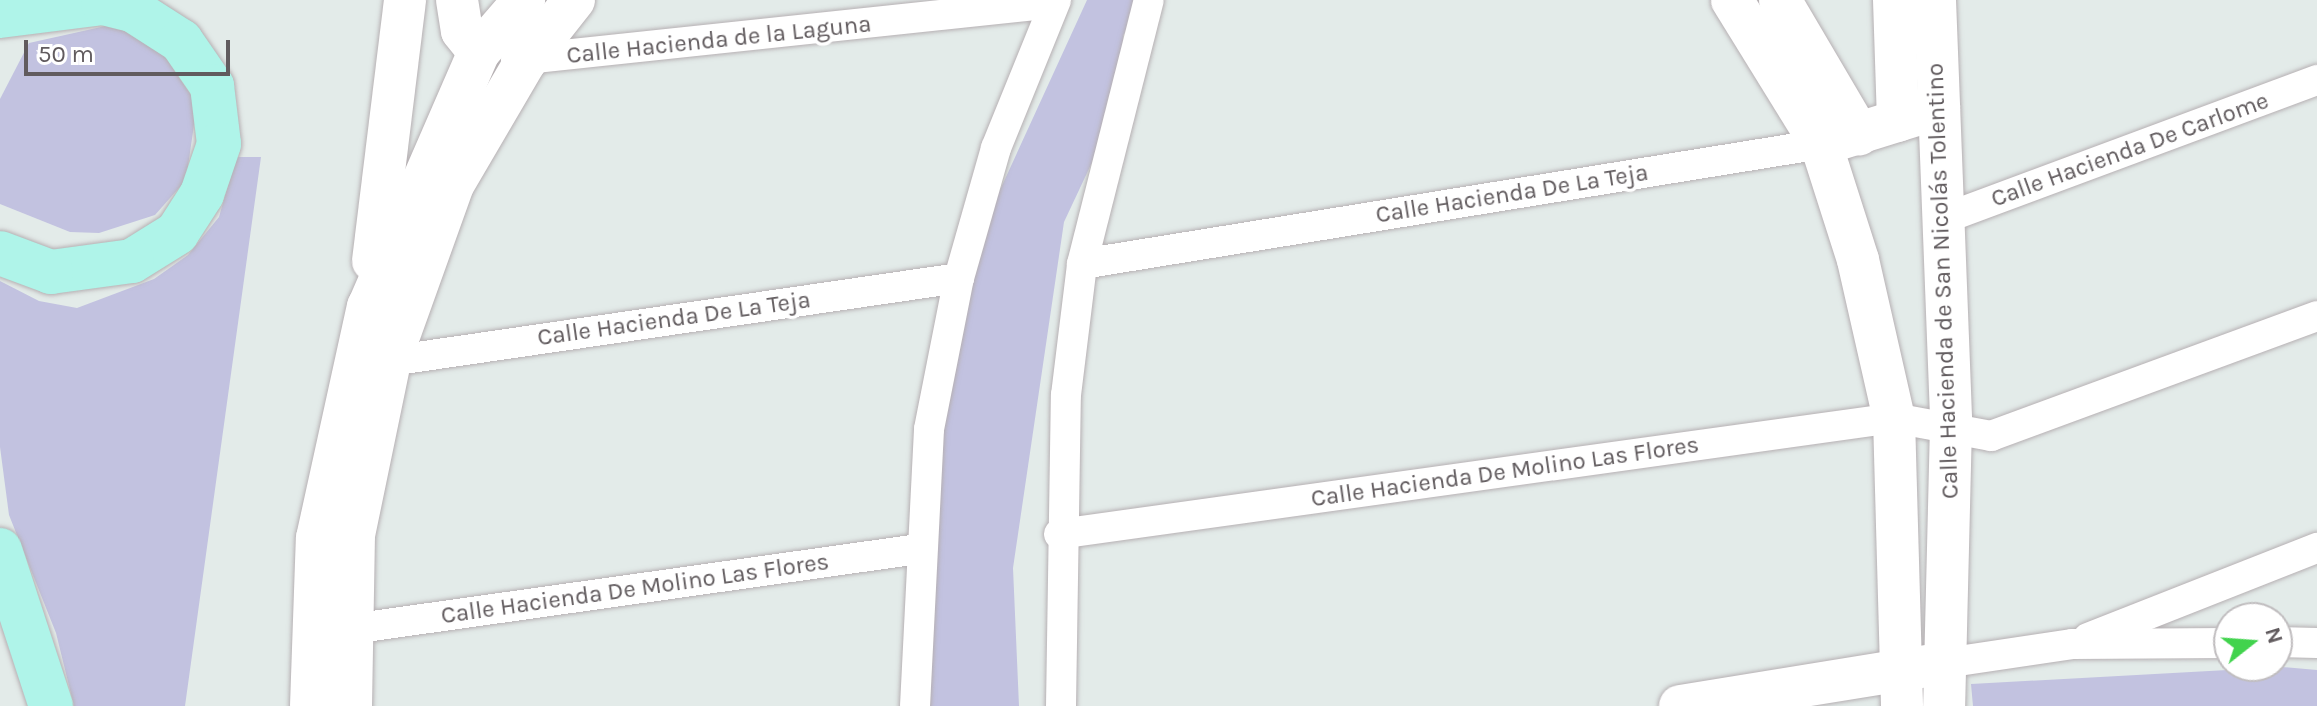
<!DOCTYPE html>
<html>
<head>
<meta charset="utf-8">
<style>
  body { margin:0 }
  #map { position:relative; width:2317px; height:706px; overflow:hidden; background:#e3ebe9; font-family:Karla,sans-serif }
  div>[style] { position:absolute }
  .green>* { inset:0; background:#c2c2e0 }
  .roads { filter:drop-shadow(0 0 2px #b6b0b3) drop-shadow(0 0 2px #b6b0b3) }
  .minor>* { height:30px; margin:-15px; padding:0 15px; transform-origin:15px; border-radius:15px; background:#fff }
  .secondary>* { height:42px; margin:-21px; padding:0 21px; transform-origin:21px; border-radius:21px; background:#fff }
  .primary>* { height:44px; margin:-22px; padding:0 22px; transform-origin:22px; border-radius:22px; background:#aff4e9 }
  span { translate:-50% -50%; white-space:nowrap; text-align:center; line-height:1.15; -webkit-text-stroke:7px #fff; paint-order:stroke }
  .street-label { font-size:24px; color:#615b5e }
  .north { position:absolute; left:2213px; top:602px; width:80px; height:80px; box-sizing:border-box; background:#fff; border:2px solid #c0bdbf; border-radius:50%; rotate:73deg; font-size:22px; font-weight:700; line-height:32px; text-align:center; color:#615b5e }
  .north::after { content:''; display:block; margin:auto; width:28px; height:36px; background:#41d34d; clip-path:polygon(50% 0,100% 100%,50% 72%,0 100%) }
  .scale { position:absolute; left:24px; top:40px; width:206px; height:36px; box-sizing:border-box; border:4px solid #615b5e; border-top:0; padding-left:10px; font-size:24px; line-height:28px; white-space:nowrap; color:#615b5e; -webkit-text-stroke:6px #fff; paint-order:stroke }
</style>
</head>
<body>
<div id="map">
  <div class="green">
    <div style="clip-path:polygon(1087px 0,1139px 0,1123px 36px,1127px 88px,1064px 222px,1013px 568px,1019px 706px,930px 706px,940px 447px,978px 238px)"></div>
    <div style="clip-path:polygon(119px 23px,162px 52px,197px 104px,186px 180px,155px 215px,99px 233px,70px 232px,0 204px,0 99px,29px 43px)"></div>
    <div style="clip-path:polygon(236px 157px,261px 157px,185px 706px,74px 706px,56px 633px,9px 515px,0 447px,0 281px,39px 301px,77px 308px,154px 279px,188px 255px,219px 217px)"></div>
    <div style="clip-path:polygon(2282px 667px,2317px 670px,2317px 706px,1973px 706px,1971px 684px)"></div>
  </div>
  <div class="roads">
    <div class="minor">
      <div style="left:516px;top:60px;width:541px;rotate:-6.05deg"></div>
      <div style="left:1943px;top:219px;width:399px;rotate:-20.4deg"></div>
      <div style="left:1082px;top:264px;width:749px;rotate:-9.22deg"></div>
      <div style="left:390px;top:361px;width:575px;rotate:-8.3deg"></div>
      <div style="left:1059px;top:534px;width:843px;rotate:-7.91deg"></div>
      <div style="left:1894px;top:418px;width:99px;rotate:10.5deg"></div>
      <div style="left:1991px;top:436px;width:347px;rotate:-20.2deg"></div>
      <div style="left:351px;top:629px;width:574px;rotate:-8.02deg"></div>
      <div style="left:2088px;top:638px;width:246px;rotate:-21.5deg"></div>
      <div style="left:2277px;top:642px;width:40px;rotate:1.4deg"></div>
      <div style="left:1945px;top:663px;width:128px;rotate:-8.5deg"></div>
      <div style="left:2072px;top:644px;width:157px;rotate:-0.4deg"></div>
      <div style="left:915px;top:706px;width:277px;rotate:-87.1deg"></div>
      <div style="left:929px;top:429px;width:154px;rotate:-78.8deg"></div>
      <div style="left:959px;top:278px;width:135px;rotate:-74.1deg"></div>
      <div style="left:996px;top:148px;width:160px;rotate:-67.9deg"></div>
      <div style="left:1061px;top:706px;width:311px;rotate:-89.1deg"></div>
      <div style="left:1066px;top:395px;width:132px;rotate:-83deg"></div>
      <div style="left:1082px;top:264px;width:272px;rotate:-75.8deg"></div>
    </div>
    <div class="secondary">
      <div style="left:457px;top:0;width:31px;rotate:81deg"></div>
      <div style="left:462px;top:31px;width:27px;rotate:51deg"></div>
      <div style="left:1732px;top:0;width:169px;rotate:58.3deg"></div>
      <div style="left:1821px;top:144px;width:122px;rotate:72.3deg"></div>
      <div style="left:1858px;top:260px;width:162px;rotate:77.2deg"></div>
      <div style="left:1894px;top:418px;width:288px;rotate:88.4deg"></div>
      <div style="left:1780px;top:0;width:156px;rotate:59.5deg"></div>
      <div style="left:1894px;top:0;width:121px;rotate:88.1deg"></div>
      <div style="left:1935px;top:0;width:425px;rotate:87.8deg"></div>
      <div style="left:1951px;top:425px;width:281px;rotate:91.4deg"></div>
      <div style="left:1833px;top:141px;width:111px;rotate:-17.3deg"></div>
      <div style="left:373px;top:261px;width:263px;rotate:-83deg"></div>
      <div style="left:311px;top:706px;width:168px;rotate:-88deg"></div>
      <div style="left:317px;top:538px;width:237px;rotate:-77.6deg"></div>
      <div style="left:368px;top:307px;width:278px;rotate:-66.5deg"></div>
      <div style="left:479px;top:52px;width:69px;rotate:-49.1deg"></div>
      <div style="left:351px;top:706px;width:171px;rotate:-89deg"></div>
      <div style="left:354px;top:535px;width:178px;rotate:-78.3deg"></div>
      <div style="left:390px;top:361px;width:187px;rotate:-70.3deg"></div>
      <div style="left:453px;top:185px;width:143px;rotate:-59.7deg"></div>
      <div style="left:525px;top:62px;width:79px;rotate:-51.7deg"></div>
      <div style="left:1680px;top:706px;width:251px;rotate:-9.2deg"></div>
    </div>
    <div class="primary">
      <div style="left:0;top:16px;width:104px;rotate:-7.2deg"></div>
      <div style="left:103px;top:3px;width:32px;rotate:14deg"></div>
      <div style="left:134px;top:11px;width:56px;rotate:32.6deg"></div>
      <div style="left:181px;top:41px;width:55px;rotate:55.4deg"></div>
      <div style="left:212px;top:86px;width:58px;rotate:83.1deg"></div>
      <div style="left:219px;top:144px;width:53px;rotate:108.8deg"></div>
      <div style="left:202px;top:194px;width:46px;rotate:122.7deg"></div>
      <div style="left:177px;top:233px;width:53px;rotate:148.1deg"></div>
      <div style="left:132px;top:261px;width:82px;rotate:172.3deg"></div>
      <div style="left:51px;top:272px;width:54px;rotate:-159.6deg"></div>
      <div style="left:0;top:550px;width:164px;rotate:71.9deg"></div>
    </div>
  </div>
  <div class="street-label">
    <span style="left:719px;top:40px;rotate:-6deg">Calle Hacienda de la Laguna</span>
    <span style="left:2130px;top:150px;rotate:-20deg">Calle Hacienda De Carlome</span>
    <span style="left:1512px;top:194px;rotate:-9deg">Calle Hacienda De La Teja</span>
    <span style="left:1943px;top:281px;rotate:-92deg">Calle Hacienda de San Nicolás Tolentino</span>
    <span style="left:674px;top:319px;rotate:-8deg">Calle Hacienda De La Teja</span>
    <span style="left:1505px;top:472px;rotate:-8deg">Calle Hacienda De Molino Las Flores</span>
    <span style="left:635px;top:589px;rotate:-8deg">Calle Hacienda De Molino Las Flores</span>
  </div>
  <div class="north">N</div>
  <div class="scale">50 m</div>
</div>
</body>
</html>
